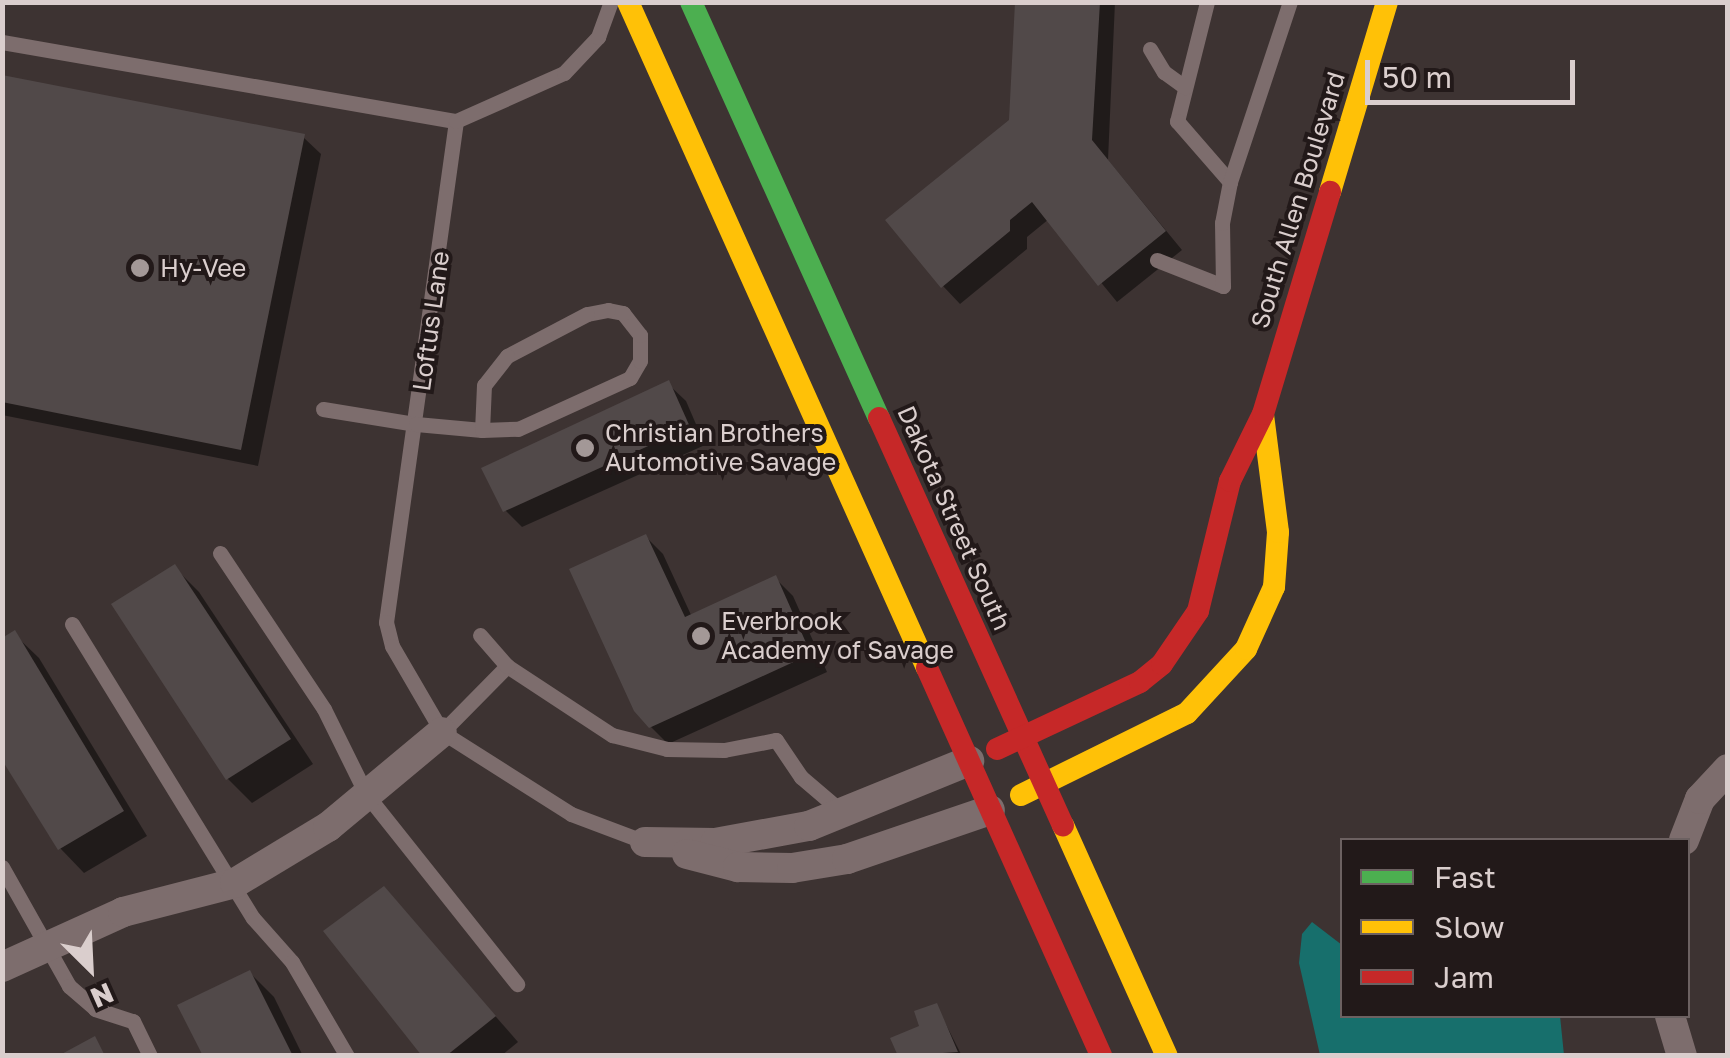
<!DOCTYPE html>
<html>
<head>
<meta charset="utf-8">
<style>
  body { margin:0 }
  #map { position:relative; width:1730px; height:1058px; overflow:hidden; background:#3d3332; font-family:"Golos Text",sans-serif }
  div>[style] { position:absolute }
  .water>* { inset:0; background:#176f6c }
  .shadow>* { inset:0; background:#0007 }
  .building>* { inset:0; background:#514949 }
  .lane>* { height:15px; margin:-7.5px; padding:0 7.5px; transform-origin:7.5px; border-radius:7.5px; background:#7d6d6d }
  .street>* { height:30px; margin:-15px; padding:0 15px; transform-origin:15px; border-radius:15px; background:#7d6d6d }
  .fast>* { height:22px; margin:-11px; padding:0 11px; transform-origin:11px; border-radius:11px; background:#4caf50 }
  .slow>* { height:22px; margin:-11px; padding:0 11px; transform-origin:11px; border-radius:11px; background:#ffc107 }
  .jam>* { height:22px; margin:-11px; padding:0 11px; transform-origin:11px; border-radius:11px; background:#c62828 }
  .dots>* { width:28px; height:28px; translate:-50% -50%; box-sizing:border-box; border:5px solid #221919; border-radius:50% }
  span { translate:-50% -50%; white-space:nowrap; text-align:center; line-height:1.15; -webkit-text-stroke:8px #221919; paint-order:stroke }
  .street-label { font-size:25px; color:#dacecd }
  .poi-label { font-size:25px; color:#dacecd }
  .left { translate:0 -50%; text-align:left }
  .frame { position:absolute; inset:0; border:5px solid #dacecd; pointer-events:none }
  .legend { position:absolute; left:1340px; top:838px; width:350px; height:180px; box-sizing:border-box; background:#221919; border:2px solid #6c6161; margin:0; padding:12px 18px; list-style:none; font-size:30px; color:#dacecd }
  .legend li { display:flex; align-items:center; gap:20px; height:50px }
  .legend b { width:50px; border:2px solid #6c6161 }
  .north { position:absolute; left:40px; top:918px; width:100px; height:100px; -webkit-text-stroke:8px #221919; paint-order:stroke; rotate:156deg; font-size:28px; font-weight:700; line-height:40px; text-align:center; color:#dacecd }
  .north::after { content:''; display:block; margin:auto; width:35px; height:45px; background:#dacecd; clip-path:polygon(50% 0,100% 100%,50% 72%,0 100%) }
  .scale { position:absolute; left:1365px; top:60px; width:210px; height:45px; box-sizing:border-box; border:5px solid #dacecd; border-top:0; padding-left:12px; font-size:30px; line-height:35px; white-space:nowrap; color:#dacecd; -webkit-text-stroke:8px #221919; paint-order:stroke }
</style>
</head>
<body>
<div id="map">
  <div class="water">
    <div style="clip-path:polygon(1312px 922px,1342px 945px,1342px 1016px,1560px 1016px,1564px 1055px,1320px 1055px,1299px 963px,1302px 934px)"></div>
  </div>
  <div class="shadow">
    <div style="clip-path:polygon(1017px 2px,1115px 2px,1108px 160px,1182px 250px,1117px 302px,1049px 219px,1027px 237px,1027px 249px,960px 304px,943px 286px,1011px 121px)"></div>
    <div style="clip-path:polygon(2px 77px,303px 137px,321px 154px,258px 466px,2px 415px)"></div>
    <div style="clip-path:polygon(668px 384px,686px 401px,705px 445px,522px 527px,505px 510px)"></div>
    <div style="clip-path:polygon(646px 537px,663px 554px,692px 617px,775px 578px,793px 596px,827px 672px,668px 744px,650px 726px)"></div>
    <div style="clip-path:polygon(175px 568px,199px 592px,313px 764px,252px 803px,228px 779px)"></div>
    <div style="clip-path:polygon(14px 634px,39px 658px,147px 836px,84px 873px,60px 848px)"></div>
    <div style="clip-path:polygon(384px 889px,518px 1042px,501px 1056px,426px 1056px)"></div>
    <div style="clip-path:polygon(250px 973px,274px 997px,303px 1056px,206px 1056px)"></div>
    <div style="clip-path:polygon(936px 1005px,962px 1056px,901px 1056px)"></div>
  </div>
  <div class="building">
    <div style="clip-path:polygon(1015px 2px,1100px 2px,1092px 140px,1166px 231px,1098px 286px,1032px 202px,1010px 220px,1010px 231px,941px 288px,885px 220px,1009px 120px)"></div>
    <div style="clip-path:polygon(2px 75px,305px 134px,241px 450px,2px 402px)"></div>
    <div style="clip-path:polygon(669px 380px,690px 427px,503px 512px,481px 468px)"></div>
    <div style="clip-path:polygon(646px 534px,685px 617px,776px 575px,811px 654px,649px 728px,634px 711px,569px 569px)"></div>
    <div style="clip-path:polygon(175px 564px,291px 739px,226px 780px,111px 604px)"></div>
    <div style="clip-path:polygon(15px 630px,124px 811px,58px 850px,2px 760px,2px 638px)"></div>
    <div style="clip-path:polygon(384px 886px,496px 1016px,446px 1056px,422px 1056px,323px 931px)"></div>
    <div style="clip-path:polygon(250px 970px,293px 1056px,203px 1056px,177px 1005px)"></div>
    <div style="clip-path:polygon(937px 1003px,958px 1052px,898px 1056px,890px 1038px,919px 1026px,914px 1011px)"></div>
    <div style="clip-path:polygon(95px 1036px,105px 1056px,58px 1056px)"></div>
  </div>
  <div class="lane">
    <div style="left:1207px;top:2px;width:123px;rotate:104.1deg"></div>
    <div style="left:1177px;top:121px;width:81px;rotate:49deg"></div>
    <div style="left:2px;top:42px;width:461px;rotate:9.9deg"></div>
    <div style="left:456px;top:121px;width:506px;rotate:97.95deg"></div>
    <div style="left:386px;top:622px;width:25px;rotate:76deg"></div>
    <div style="left:392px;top:646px;width:99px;rotate:59.8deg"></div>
    <div style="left:442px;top:732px;width:153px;rotate:32.4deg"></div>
    <div style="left:571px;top:814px;width:85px;rotate:20.6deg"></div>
    <div style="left:1150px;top:49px;width:27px;rotate:59deg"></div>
    <div style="left:1164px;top:72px;width:26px;rotate:36deg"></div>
    <div style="left:456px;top:121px;width:118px;rotate:-24deg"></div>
    <div style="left:564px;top:73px;width:50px;rotate:-46.6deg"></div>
    <div style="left:598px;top:37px;width:37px;rotate:-70deg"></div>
    <div style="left:1157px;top:260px;width:71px;rotate:21.5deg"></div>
    <div style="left:1223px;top:286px;width:63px;rotate:-90.9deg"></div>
    <div style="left:1222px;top:223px;width:42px;rotate:-79deg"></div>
    <div style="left:1230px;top:182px;width:190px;rotate:-71.6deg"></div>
    <div style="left:323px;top:409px;width:94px;rotate:9.2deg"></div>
    <div style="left:416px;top:424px;width:66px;rotate:5.2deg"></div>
    <div style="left:482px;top:430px;width:36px;rotate:-2deg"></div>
    <div style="left:518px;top:429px;width:123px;rotate:-24.5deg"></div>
    <div style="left:630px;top:378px;width:20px;rotate:-60deg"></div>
    <div style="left:640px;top:361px;width:26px;rotate:-90deg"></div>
    <div style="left:640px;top:335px;width:28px;rotate:-128deg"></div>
    <div style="left:623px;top:313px;width:15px;rotate:-169deg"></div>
    <div style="left:608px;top:310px;width:21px;rotate:169deg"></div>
    <div style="left:587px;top:314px;width:90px;rotate:152.3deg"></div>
    <div style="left:507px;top:356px;width:37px;rotate:128deg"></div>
    <div style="left:484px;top:385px;width:45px;rotate:92.5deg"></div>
    <div style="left:220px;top:553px;width:187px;rotate:56.3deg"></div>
    <div style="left:324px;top:709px;width:95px;rotate:63.7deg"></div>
    <div style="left:366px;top:794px;width:243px;rotate:51.5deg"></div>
    <div style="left:72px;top:624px;width:345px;rotate:58.4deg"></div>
    <div style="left:253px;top:918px;width:59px;rotate:48.4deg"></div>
    <div style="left:292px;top:962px;width:109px;rotate:59.7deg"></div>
    <div style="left:507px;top:666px;width:126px;rotate:33.3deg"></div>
    <div style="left:612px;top:735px;width:57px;rotate:14.3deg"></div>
    <div style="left:667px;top:749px;width:57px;rotate:1deg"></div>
    <div style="left:724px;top:750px;width:53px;rotate:-10.9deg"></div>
    <div style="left:776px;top:740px;width:45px;rotate:56deg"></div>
    <div style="left:801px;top:777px;width:54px;rotate:40.5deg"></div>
    <div style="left:442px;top:732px;width:93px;rotate:-45.4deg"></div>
    <div style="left:507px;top:666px;width:41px;rotate:-131.1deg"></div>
    <div style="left:2px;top:867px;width:137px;rotate:60.6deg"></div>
    <div style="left:69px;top:986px;width:35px;rotate:41deg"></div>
    <div style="left:95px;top:1009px;width:40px;rotate:18deg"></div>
    <div style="left:133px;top:1021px;width:39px;rotate:64deg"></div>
  </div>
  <div class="street">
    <div style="left:1684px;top:840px;width:44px;rotate:-68.7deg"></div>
    <div style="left:1700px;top:799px;width:41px;rotate:-47deg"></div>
    <div style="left:645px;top:842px;width:70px;rotate:0.8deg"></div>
    <div style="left:715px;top:843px;width:96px;rotate:-10.3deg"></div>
    <div style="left:809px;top:826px;width:173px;rotate:-22.1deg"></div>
    <div style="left:687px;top:854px;width:53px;rotate:14.3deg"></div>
    <div style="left:738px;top:867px;width:54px;rotate:1.1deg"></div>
    <div style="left:792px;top:868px;width:56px;rotate:-9.3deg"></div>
    <div style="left:847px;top:859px;width:151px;rotate:-18.9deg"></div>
    <div style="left:2px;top:967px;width:133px;rotate:-24.4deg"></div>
    <div style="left:123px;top:912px;width:116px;rotate:-14.5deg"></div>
    <div style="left:235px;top:883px;width:109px;rotate:-31.1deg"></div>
    <div style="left:328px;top:827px;width:148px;rotate:-39.8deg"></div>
    <div style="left:1670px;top:1016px;width:42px;rotate:73.3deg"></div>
  </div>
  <div class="fast">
    <div style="left:691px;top:2px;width:457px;rotate:65.7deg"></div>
  </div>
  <div class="slow">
    <div style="left:628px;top:2px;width:730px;rotate:65.82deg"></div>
    <div style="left:1330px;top:192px;width:198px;rotate:-73.3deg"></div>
    <div style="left:1021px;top:795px;width:185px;rotate:-26.3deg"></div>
    <div style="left:1187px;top:713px;width:87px;rotate:-47.3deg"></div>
    <div style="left:1246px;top:649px;width:68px;rotate:-65.7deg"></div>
    <div style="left:1274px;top:587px;width:55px;rotate:-85.8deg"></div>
    <div style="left:1278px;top:532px;width:118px;rotate:-97.3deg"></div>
    <div style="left:1063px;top:825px;width:253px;rotate:65.8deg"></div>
  </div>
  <div class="jam">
    <div style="left:879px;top:418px;width:447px;rotate:65.7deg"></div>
    <div style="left:927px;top:668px;width:425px;rotate:65.8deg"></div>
    <div style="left:997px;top:749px;width:158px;rotate:-25.1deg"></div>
    <div style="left:1140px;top:682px;width:28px;rotate:-39deg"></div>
    <div style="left:1162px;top:664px;width:64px;rotate:-55.8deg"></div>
    <div style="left:1198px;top:611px;width:134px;rotate:-76.2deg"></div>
    <div style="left:1230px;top:481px;width:75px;rotate:-63.8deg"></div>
    <div style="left:1263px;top:414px;width:232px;rotate:-73.2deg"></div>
  </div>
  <div class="dots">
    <div style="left:140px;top:268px;background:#a39897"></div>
    <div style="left:585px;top:448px;background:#a39897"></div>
    <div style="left:701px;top:636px;background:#a39897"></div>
  </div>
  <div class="street-label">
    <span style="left:1298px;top:200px;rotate:-73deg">South Allen Boulevard</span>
    <span style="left:431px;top:321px;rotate:-82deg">Loftus Lane</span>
    <span style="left:954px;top:518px;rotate:66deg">Dakota Street South</span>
  </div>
  <div class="poi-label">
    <span class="left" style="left:160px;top:268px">Hy-Vee</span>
    <span class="left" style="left:605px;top:448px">Christian Brothers<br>Automotive Savage</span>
    <span class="left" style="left:721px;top:636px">Everbrook<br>Academy of Savage</span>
  </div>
  <div class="frame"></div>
  <ul class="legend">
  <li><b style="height:12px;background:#4caf50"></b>Fast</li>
  <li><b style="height:12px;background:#ffc107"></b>Slow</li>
  <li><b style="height:12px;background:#c62828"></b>Jam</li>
  </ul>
  <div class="north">N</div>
  <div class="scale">50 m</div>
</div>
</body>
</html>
